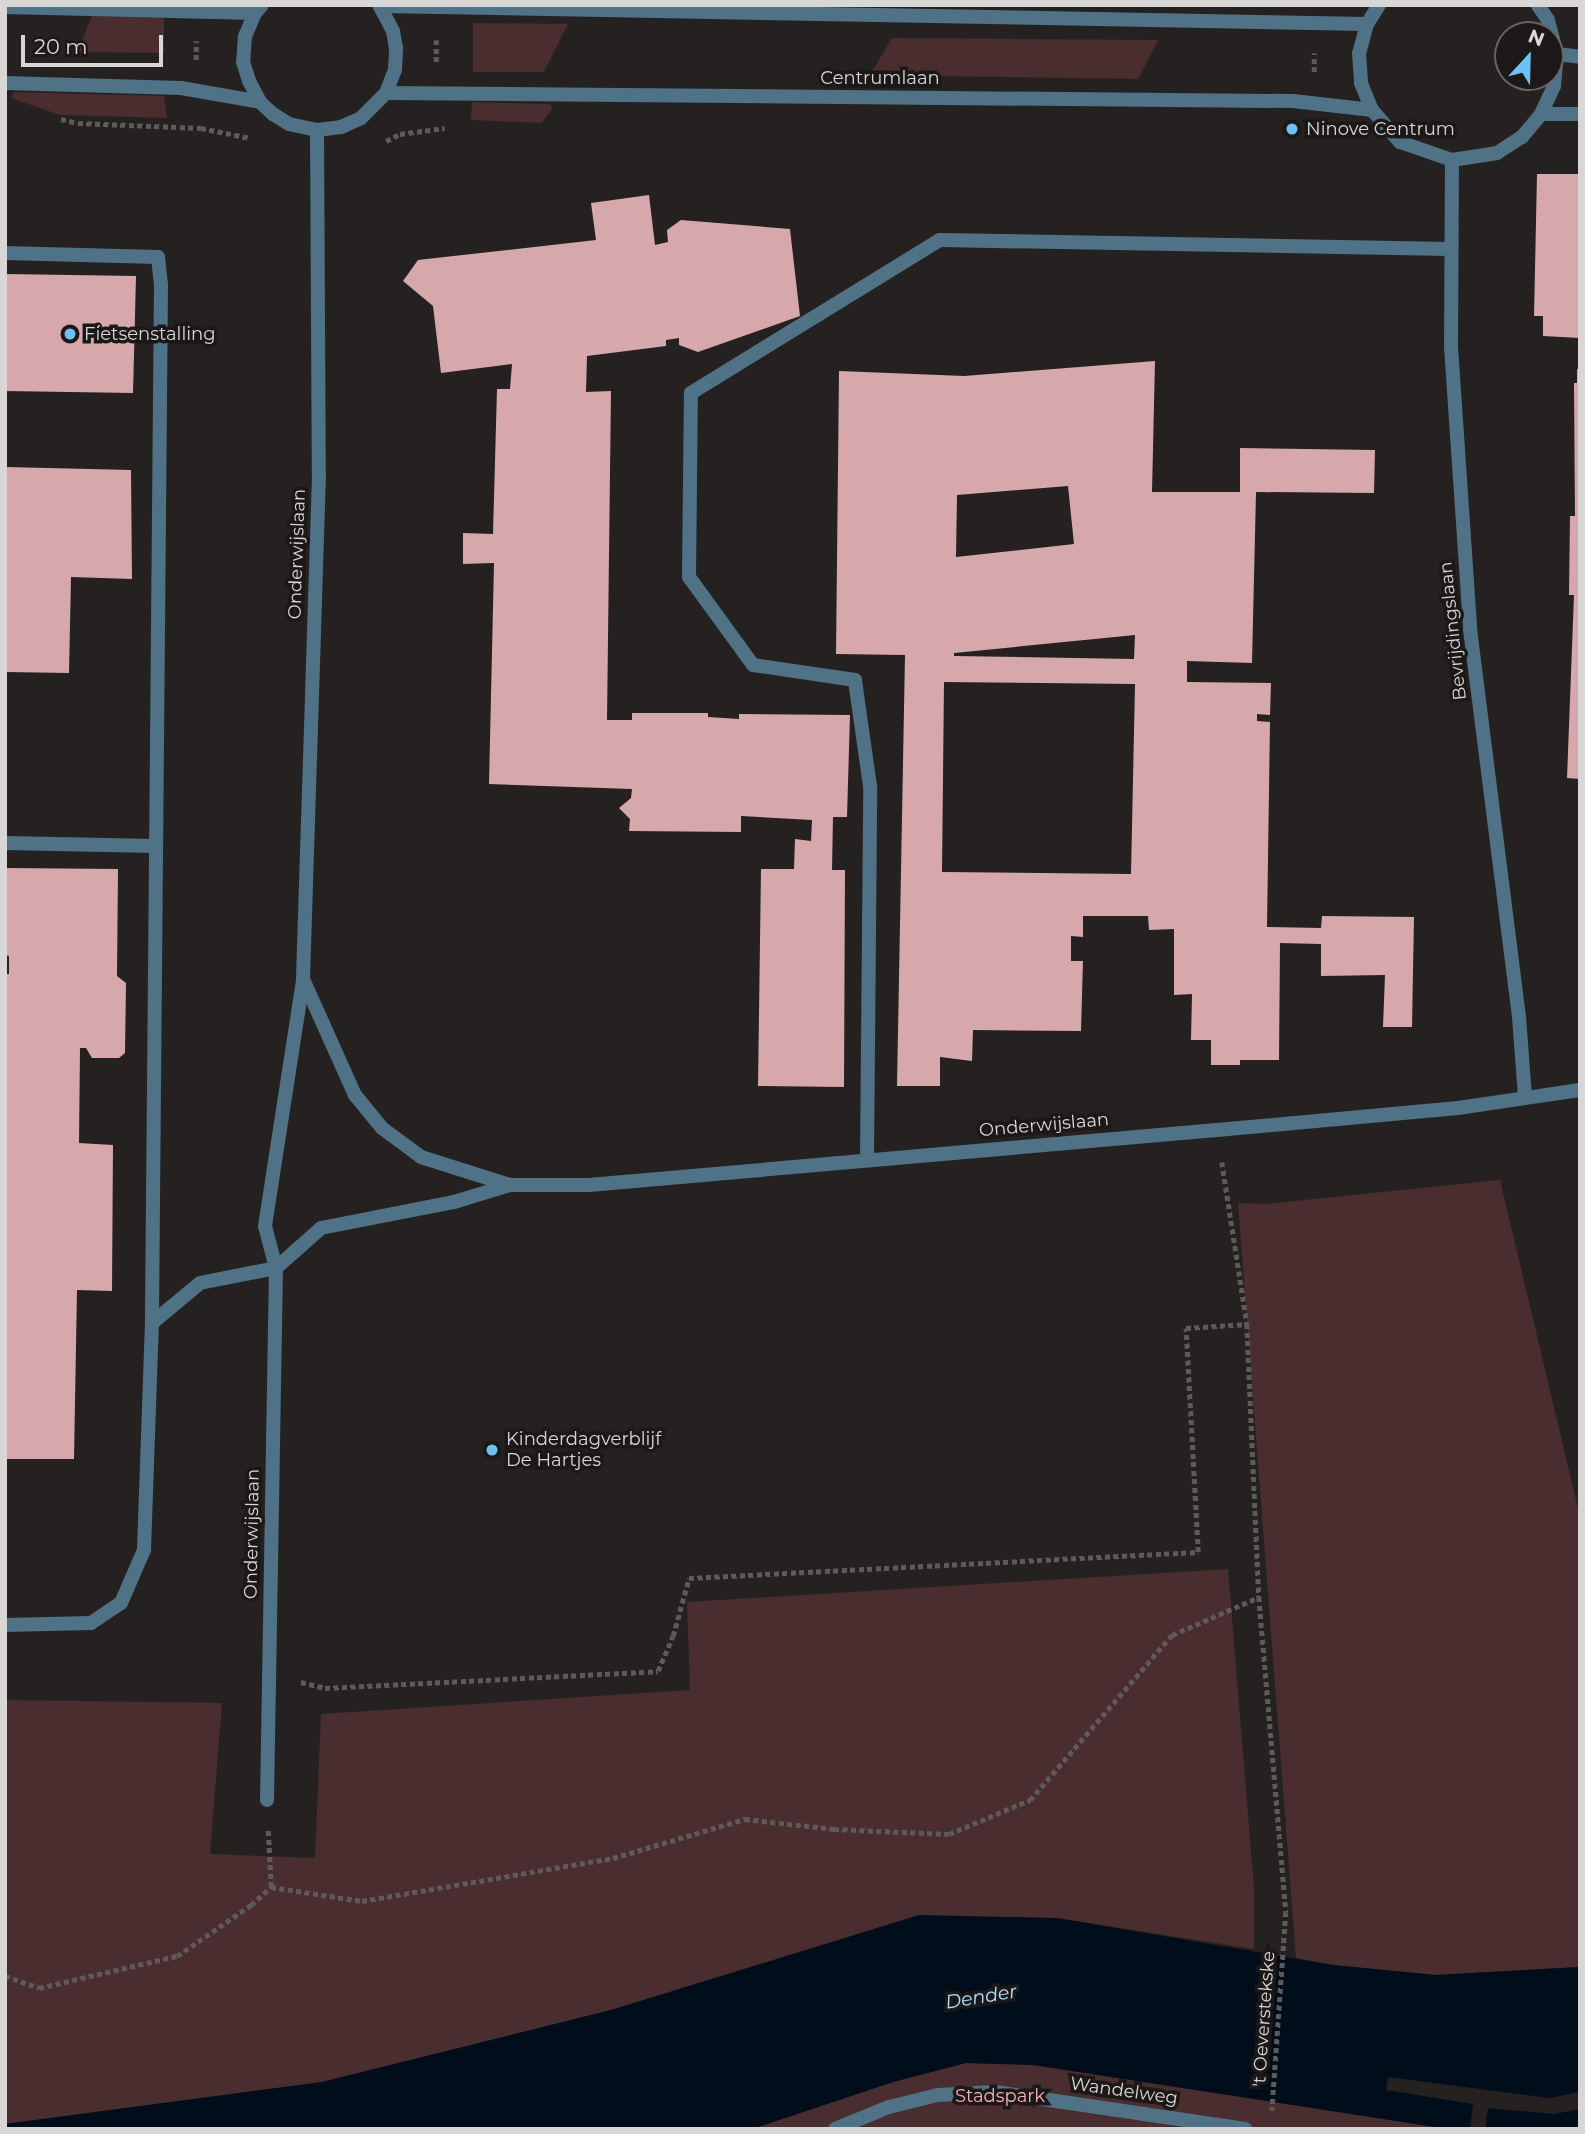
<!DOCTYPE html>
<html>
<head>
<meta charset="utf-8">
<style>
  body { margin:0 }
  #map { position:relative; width:1585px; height:2134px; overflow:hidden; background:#262121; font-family:Montserrat,sans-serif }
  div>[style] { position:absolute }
  .green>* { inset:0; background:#4a2d2f }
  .water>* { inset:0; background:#000d1a }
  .pier>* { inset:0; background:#262121 }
  .building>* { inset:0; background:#d6a8ab }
  .path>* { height:4.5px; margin-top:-2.25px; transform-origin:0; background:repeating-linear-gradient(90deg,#5e5a5a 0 5px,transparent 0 8.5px) }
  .lane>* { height:14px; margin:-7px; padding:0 7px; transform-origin:7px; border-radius:7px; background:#4f7287 }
  .street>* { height:14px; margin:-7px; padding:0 7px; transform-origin:7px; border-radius:7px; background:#4f7287 }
  .dots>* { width:19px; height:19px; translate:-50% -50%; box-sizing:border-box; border:4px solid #1c1818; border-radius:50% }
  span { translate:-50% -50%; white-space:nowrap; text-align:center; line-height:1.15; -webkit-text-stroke:7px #1c1818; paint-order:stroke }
  .street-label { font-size:18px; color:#d9d6d6 }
  .poi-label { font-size:18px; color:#d9d6d6 }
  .left { translate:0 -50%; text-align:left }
  .park-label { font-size:18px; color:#f7b0b5 }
  .water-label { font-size:19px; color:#aee0ff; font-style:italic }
  .frame { position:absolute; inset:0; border:7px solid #d9d6d6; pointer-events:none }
  .north { position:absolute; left:1494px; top:21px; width:70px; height:70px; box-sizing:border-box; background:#1c1818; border:2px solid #686464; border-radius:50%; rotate:22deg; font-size:19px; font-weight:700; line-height:28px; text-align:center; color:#d9d6d6 }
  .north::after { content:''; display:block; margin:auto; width:24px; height:32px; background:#6dc2f3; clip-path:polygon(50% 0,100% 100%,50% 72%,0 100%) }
  .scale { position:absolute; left:21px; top:35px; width:142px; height:32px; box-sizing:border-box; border:4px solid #d9d6d6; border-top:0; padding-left:9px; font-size:21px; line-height:24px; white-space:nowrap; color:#d9d6d6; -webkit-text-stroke:5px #1c1818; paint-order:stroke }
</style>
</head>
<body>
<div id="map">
  <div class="green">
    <div style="clip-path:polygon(92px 16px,164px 18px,164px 53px,77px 52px)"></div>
    <div style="clip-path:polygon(473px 23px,568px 24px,544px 72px,473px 72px)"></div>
    <div style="clip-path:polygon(892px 38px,1158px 40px,1138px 79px,870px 75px)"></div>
    <div style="clip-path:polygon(14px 92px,164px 96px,167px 118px,60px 115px,11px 98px)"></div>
    <div style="clip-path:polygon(472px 102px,551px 104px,552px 109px,542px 123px,471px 120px)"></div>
    <div style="clip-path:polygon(1500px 1180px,1580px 1517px,1580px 1967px,1436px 1975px,1333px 1965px,1296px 1958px,1238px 1203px,1266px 1204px)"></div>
    <div style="clip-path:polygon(1228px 1569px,1254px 1888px,1254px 1949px,1057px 1918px,611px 2010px,322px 2082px,5px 2124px,5px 1700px,222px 1703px,210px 1854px,315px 1858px,321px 1714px,690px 1690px,687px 1602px)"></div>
    <div style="clip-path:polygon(965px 2063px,1033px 2065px,1448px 2129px,752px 2129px,893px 2082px)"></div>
  </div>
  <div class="water">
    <div style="clip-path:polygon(919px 1915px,1057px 1918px,1333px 1965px,1436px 1975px,1580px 1967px,1580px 2129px,1448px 2129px,1033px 2065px,966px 2063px,893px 2082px,752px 2129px,5px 2129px,5px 2124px,322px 2082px,611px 2010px)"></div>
  </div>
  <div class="pier">
    <div style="clip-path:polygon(1388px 2077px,1550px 2098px,1580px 2092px,1580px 2109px,1554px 2114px,1488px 2108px,1485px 2129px,1470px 2129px,1473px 2104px,1386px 2090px)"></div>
  </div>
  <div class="building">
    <div style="clip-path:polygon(1537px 174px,1580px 174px,1580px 338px,1543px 336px,1543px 316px,1534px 316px)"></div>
    <div style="clip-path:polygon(649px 195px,655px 245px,668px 242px,667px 230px,681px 220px,790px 229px,800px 316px,698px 352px,679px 345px,679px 338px,666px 340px,666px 346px,587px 356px,586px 392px,611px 391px,607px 720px,632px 720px,632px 713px,708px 713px,708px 717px,739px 719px,739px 714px,850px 715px,847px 817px,833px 817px,832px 870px,845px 870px,844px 1087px,758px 1086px,761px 869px,794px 869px,795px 839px,811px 841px,812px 820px,741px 816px,741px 832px,629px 831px,630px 819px,619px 808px,631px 798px,632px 789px,489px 784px,494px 563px,463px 564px,463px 533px,493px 534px,497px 389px,510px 389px,512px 364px,441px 373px,433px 306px,403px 281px,418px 260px,596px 240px,591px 203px)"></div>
    <div style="clip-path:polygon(5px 274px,136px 276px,133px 393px,5px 391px)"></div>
    <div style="clip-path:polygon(evenodd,1155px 361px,1152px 492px,1240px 492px,1240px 448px,1375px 450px,1374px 493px,1256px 492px,1252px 663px,1187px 661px,1187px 682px,1271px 683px,1270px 715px,1257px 714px,1257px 721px,1270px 722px,1267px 927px,1321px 928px,1322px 916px,1414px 917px,1412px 1027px,1383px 1027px,1385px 975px,1321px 976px,1321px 944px,1280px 943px,1279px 1060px,1240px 1060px,1240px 1065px,1211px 1065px,1211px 1040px,1191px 1040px,1192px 994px,1174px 995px,1174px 929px,1149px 930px,1148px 916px,1083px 916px,1083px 937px,1071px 936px,1071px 961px,1083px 961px,1081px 1031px,973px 1030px,972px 1061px,940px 1057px,940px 1086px,897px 1086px,905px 655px,836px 654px,839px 371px,964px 376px,1155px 361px,1068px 486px,1074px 544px,956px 557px,957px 495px,1068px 486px,1155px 361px,1135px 635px,1134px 659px,954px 656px,954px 653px,1135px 635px,1155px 361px,944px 682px,1135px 684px,1131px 874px,942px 872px,944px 682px)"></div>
    <div style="clip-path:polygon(1577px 369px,1580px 369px,1580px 779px,1567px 778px,1574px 595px,1569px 595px,1570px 516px,1575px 516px,1574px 383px,1577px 383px)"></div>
    <div style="clip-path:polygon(6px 467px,131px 470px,132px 579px,71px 577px,69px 673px,5px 672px)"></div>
    <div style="clip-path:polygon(5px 868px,118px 869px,117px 976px,126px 983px,125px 1053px,119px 1058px,92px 1058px,86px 1048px,80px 1048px,79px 1143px,113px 1145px,112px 1291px,77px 1290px,74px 1459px,5px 1459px,5px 974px,9px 974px,9px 956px,5px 955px)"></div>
  </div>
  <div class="path">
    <div style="left:196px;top:60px;width:19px;rotate:-90deg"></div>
    <div style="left:436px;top:62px;width:22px;rotate:-90deg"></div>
    <div style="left:1314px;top:72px;width:19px;rotate:-90deg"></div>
    <div style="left:61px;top:119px;width:17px;rotate:13deg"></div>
    <div style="left:78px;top:123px;width:123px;rotate:2.3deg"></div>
    <div style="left:201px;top:128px;width:50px;rotate:11.5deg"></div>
    <div style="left:386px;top:141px;width:16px;rotate:-27deg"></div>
    <div style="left:400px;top:134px;width:45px;rotate:-7.6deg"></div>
    <div style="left:1222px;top:1162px;width:164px;rotate:81.2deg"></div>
    <div style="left:1247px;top:1324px;width:273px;rotate:87.5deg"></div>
    <div style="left:1259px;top:1597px;width:316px;rotate:85.1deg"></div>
    <div style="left:1286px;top:1912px;width:199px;rotate:94deg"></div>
    <div style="left:301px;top:1682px;width:25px;rotate:14deg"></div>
    <div style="left:325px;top:1688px;width:333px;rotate:-2.9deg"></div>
    <div style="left:658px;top:1671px;width:38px;rotate:-67deg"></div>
    <div style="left:673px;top:1636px;width:60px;rotate:-74.6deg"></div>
    <div style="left:689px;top:1578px;width:510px;rotate:-2.92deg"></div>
    <div style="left:1198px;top:1552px;width:224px;rotate:-93.1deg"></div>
    <div style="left:1186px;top:1328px;width:61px;rotate:-3.8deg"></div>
    <div style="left:271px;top:1887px;width:92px;rotate:8.7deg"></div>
    <div style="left:362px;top:1901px;width:255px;rotate:-9.7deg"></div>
    <div style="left:613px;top:1858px;width:138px;rotate:-16.5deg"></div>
    <div style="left:745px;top:1819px;width:90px;rotate:6.4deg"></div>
    <div style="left:834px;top:1829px;width:115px;rotate:2.5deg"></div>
    <div style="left:949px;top:1834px;width:88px;rotate:-22.8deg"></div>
    <div style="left:1030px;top:1800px;width:218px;rotate:-49.3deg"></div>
    <div style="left:1172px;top:1635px;width:95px;rotate:-23.6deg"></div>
    <div style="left:5px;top:1976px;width:36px;rotate:19deg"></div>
    <div style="left:39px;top:1988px;width:142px;rotate:-13.1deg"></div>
    <div style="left:177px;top:1956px;width:90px;rotate:-34.6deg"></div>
    <div style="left:251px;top:1905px;width:27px;rotate:-42deg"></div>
    <div style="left:271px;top:1887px;width:58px;rotate:-93deg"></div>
  </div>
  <div class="lane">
    <div style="left:5px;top:253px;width:153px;rotate:1.5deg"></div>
    <div style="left:158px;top:257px;width:27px;rotate:84deg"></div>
    <div style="left:161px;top:284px;width:1039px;rotate:90.5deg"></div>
    <div style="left:5px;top:843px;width:151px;rotate:1.1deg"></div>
    <div style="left:867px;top:1160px;width:374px;rotate:-89.5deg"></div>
    <div style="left:870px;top:786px;width:107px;rotate:-98.1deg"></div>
    <div style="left:855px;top:680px;width:103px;rotate:-171.6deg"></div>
    <div style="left:753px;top:665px;width:109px;rotate:-126deg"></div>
    <div style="left:689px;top:577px;width:184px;rotate:-89.4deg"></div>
    <div style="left:691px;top:393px;width:292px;rotate:-31.6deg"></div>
    <div style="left:940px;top:240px;width:510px;rotate:1.01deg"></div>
    <div style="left:5px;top:1625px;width:86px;rotate:-1.3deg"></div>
    <div style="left:91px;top:1623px;width:36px;rotate:-34deg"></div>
    <div style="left:121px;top:1603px;width:58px;rotate:-66.5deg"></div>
    <div style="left:144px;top:1550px;width:227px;rotate:-88deg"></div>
    <div style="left:152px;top:1323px;width:62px;rotate:-39.8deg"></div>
    <div style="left:200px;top:1283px;width:77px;rotate:-11.2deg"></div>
    <div style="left:835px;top:2129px;width:58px;rotate:-22.2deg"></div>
    <div style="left:889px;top:2107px;width:50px;rotate:-13.8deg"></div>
    <div style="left:938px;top:2095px;width:57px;rotate:-3deg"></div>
    <div style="left:995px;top:2092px;width:253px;rotate:8.4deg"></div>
  </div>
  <div class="street">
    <div style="left:262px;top:5px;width:11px;rotate:131deg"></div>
    <div style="left:255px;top:13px;width:25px;rotate:113deg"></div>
    <div style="left:245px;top:36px;width:26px;rotate:94deg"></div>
    <div style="left:243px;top:62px;width:20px;rotate:72deg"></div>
    <div style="left:249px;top:81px;width:24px;rotate:62deg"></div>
    <div style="left:260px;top:102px;width:18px;rotate:43deg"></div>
    <div style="left:273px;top:114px;width:19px;rotate:32deg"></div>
    <div style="left:289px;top:124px;width:29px;rotate:12deg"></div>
    <div style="left:317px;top:130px;width:24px;rotate:-7deg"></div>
    <div style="left:341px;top:127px;width:22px;rotate:-24deg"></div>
    <div style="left:361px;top:118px;width:35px;rotate:-45deg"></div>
    <div style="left:386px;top:93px;width:25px;rotate:-69deg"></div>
    <div style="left:395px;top:70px;width:22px;rotate:-87deg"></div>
    <div style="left:396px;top:48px;width:17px;rotate:-100deg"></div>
    <div style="left:393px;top:31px;width:30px;rotate:-118deg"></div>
    <div style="left:1379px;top:5px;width:22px;rotate:122deg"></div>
    <div style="left:1367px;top:24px;width:30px;rotate:105deg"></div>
    <div style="left:1359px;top:53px;width:30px;rotate:86deg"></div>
    <div style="left:1361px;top:83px;width:29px;rotate:68deg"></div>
    <div style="left:1372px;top:110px;width:43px;rotate:48.8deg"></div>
    <div style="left:1400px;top:142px;width:55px;rotate:19.1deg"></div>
    <div style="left:1452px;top:160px;width:46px;rotate:-8.8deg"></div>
    <div style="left:1497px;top:153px;width:30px;rotate:-33deg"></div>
    <div style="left:1522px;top:137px;width:30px;rotate:-50deg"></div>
    <div style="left:1541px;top:114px;width:31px;rotate:-65deg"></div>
    <div style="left:1554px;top:86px;width:32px;rotate:-85deg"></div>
    <div style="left:1557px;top:54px;width:35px;rotate:-105deg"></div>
    <div style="left:1548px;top:20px;width:18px;rotate:-124deg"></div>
    <div style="left:380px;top:6px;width:987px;rotate:1.04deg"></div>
    <div style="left:5px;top:7px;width:250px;rotate:1.4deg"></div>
    <div style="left:1557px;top:54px;width:23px;rotate:7deg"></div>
    <div style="left:5px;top:83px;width:176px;rotate:1.6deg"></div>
    <div style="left:181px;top:88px;width:80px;rotate:10deg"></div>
    <div style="left:386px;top:93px;width:907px;rotate:0.51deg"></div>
    <div style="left:1293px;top:101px;width:80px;rotate:6.5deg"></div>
    <div style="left:1541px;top:114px;width:39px"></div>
    <div style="left:317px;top:130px;width:345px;rotate:89.7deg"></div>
    <div style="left:319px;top:475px;width:504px;rotate:91.82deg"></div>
    <div style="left:303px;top:979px;width:127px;rotate:65.9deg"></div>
    <div style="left:355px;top:1095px;width:43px;rotate:50.7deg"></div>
    <div style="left:382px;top:1128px;width:49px;rotate:36.6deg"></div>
    <div style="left:421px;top:1157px;width:93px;rotate:17.5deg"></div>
    <div style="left:1452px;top:160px;width:187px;rotate:90.3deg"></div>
    <div style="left:1451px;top:347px;width:283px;rotate:86.1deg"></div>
    <div style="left:1470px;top:629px;width:391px;rotate:82.8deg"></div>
    <div style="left:1519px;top:1017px;width:80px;rotate:85.7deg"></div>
    <div style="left:276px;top:1268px;width:60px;rotate:-41.6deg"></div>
    <div style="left:321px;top:1228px;width:136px;rotate:-11.1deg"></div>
    <div style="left:454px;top:1202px;width:59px;rotate:-16.9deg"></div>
    <div style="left:510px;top:1185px;width:79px"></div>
    <div style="left:589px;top:1185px;width:630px;rotate:-5.01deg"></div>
    <div style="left:1217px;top:1130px;width:242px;rotate:-5.2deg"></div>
    <div style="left:1458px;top:1108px;width:123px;rotate:-8.4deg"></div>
    <div style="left:267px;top:1800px;width:532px;rotate:-89.03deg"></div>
    <div style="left:276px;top:1268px;width:43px;rotate:-104.7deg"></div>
    <div style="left:265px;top:1226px;width:248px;rotate:-81.2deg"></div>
  </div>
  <div class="dots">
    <div style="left:1292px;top:129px;background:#6dc2f3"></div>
    <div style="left:70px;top:334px;background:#6dc2f3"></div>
    <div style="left:492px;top:1450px;background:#6dc2f3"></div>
  </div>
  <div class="street-label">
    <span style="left:880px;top:78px">Centrumlaan</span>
    <span style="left:297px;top:554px;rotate:-88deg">Onderwijslaan</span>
    <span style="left:1453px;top:631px;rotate:-96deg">Bevrijdingslaan</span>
    <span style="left:1044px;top:1125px;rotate:-5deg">Onderwijslaan</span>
    <span style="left:252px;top:1534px;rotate:-89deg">Onderwijslaan</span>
    <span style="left:1264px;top:2019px;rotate:-86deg">'t Oeverstekske</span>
    <span style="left:1124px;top:2091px;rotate:8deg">Wandelweg</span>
  </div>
  <div class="poi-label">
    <span class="left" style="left:1306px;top:129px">Ninove Centrum</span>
    <span class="left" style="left:84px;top:334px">Fietsenstalling</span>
    <span class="left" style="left:506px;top:1450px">Kinderdagverblijf<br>De Hartjes</span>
  </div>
  <div class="park-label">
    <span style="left:1000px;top:2096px">Stadspark</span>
  </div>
  <div class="water-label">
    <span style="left:981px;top:1997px;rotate:-9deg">Dender</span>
  </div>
  <div class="frame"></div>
  <div class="north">N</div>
  <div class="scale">20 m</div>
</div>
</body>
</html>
